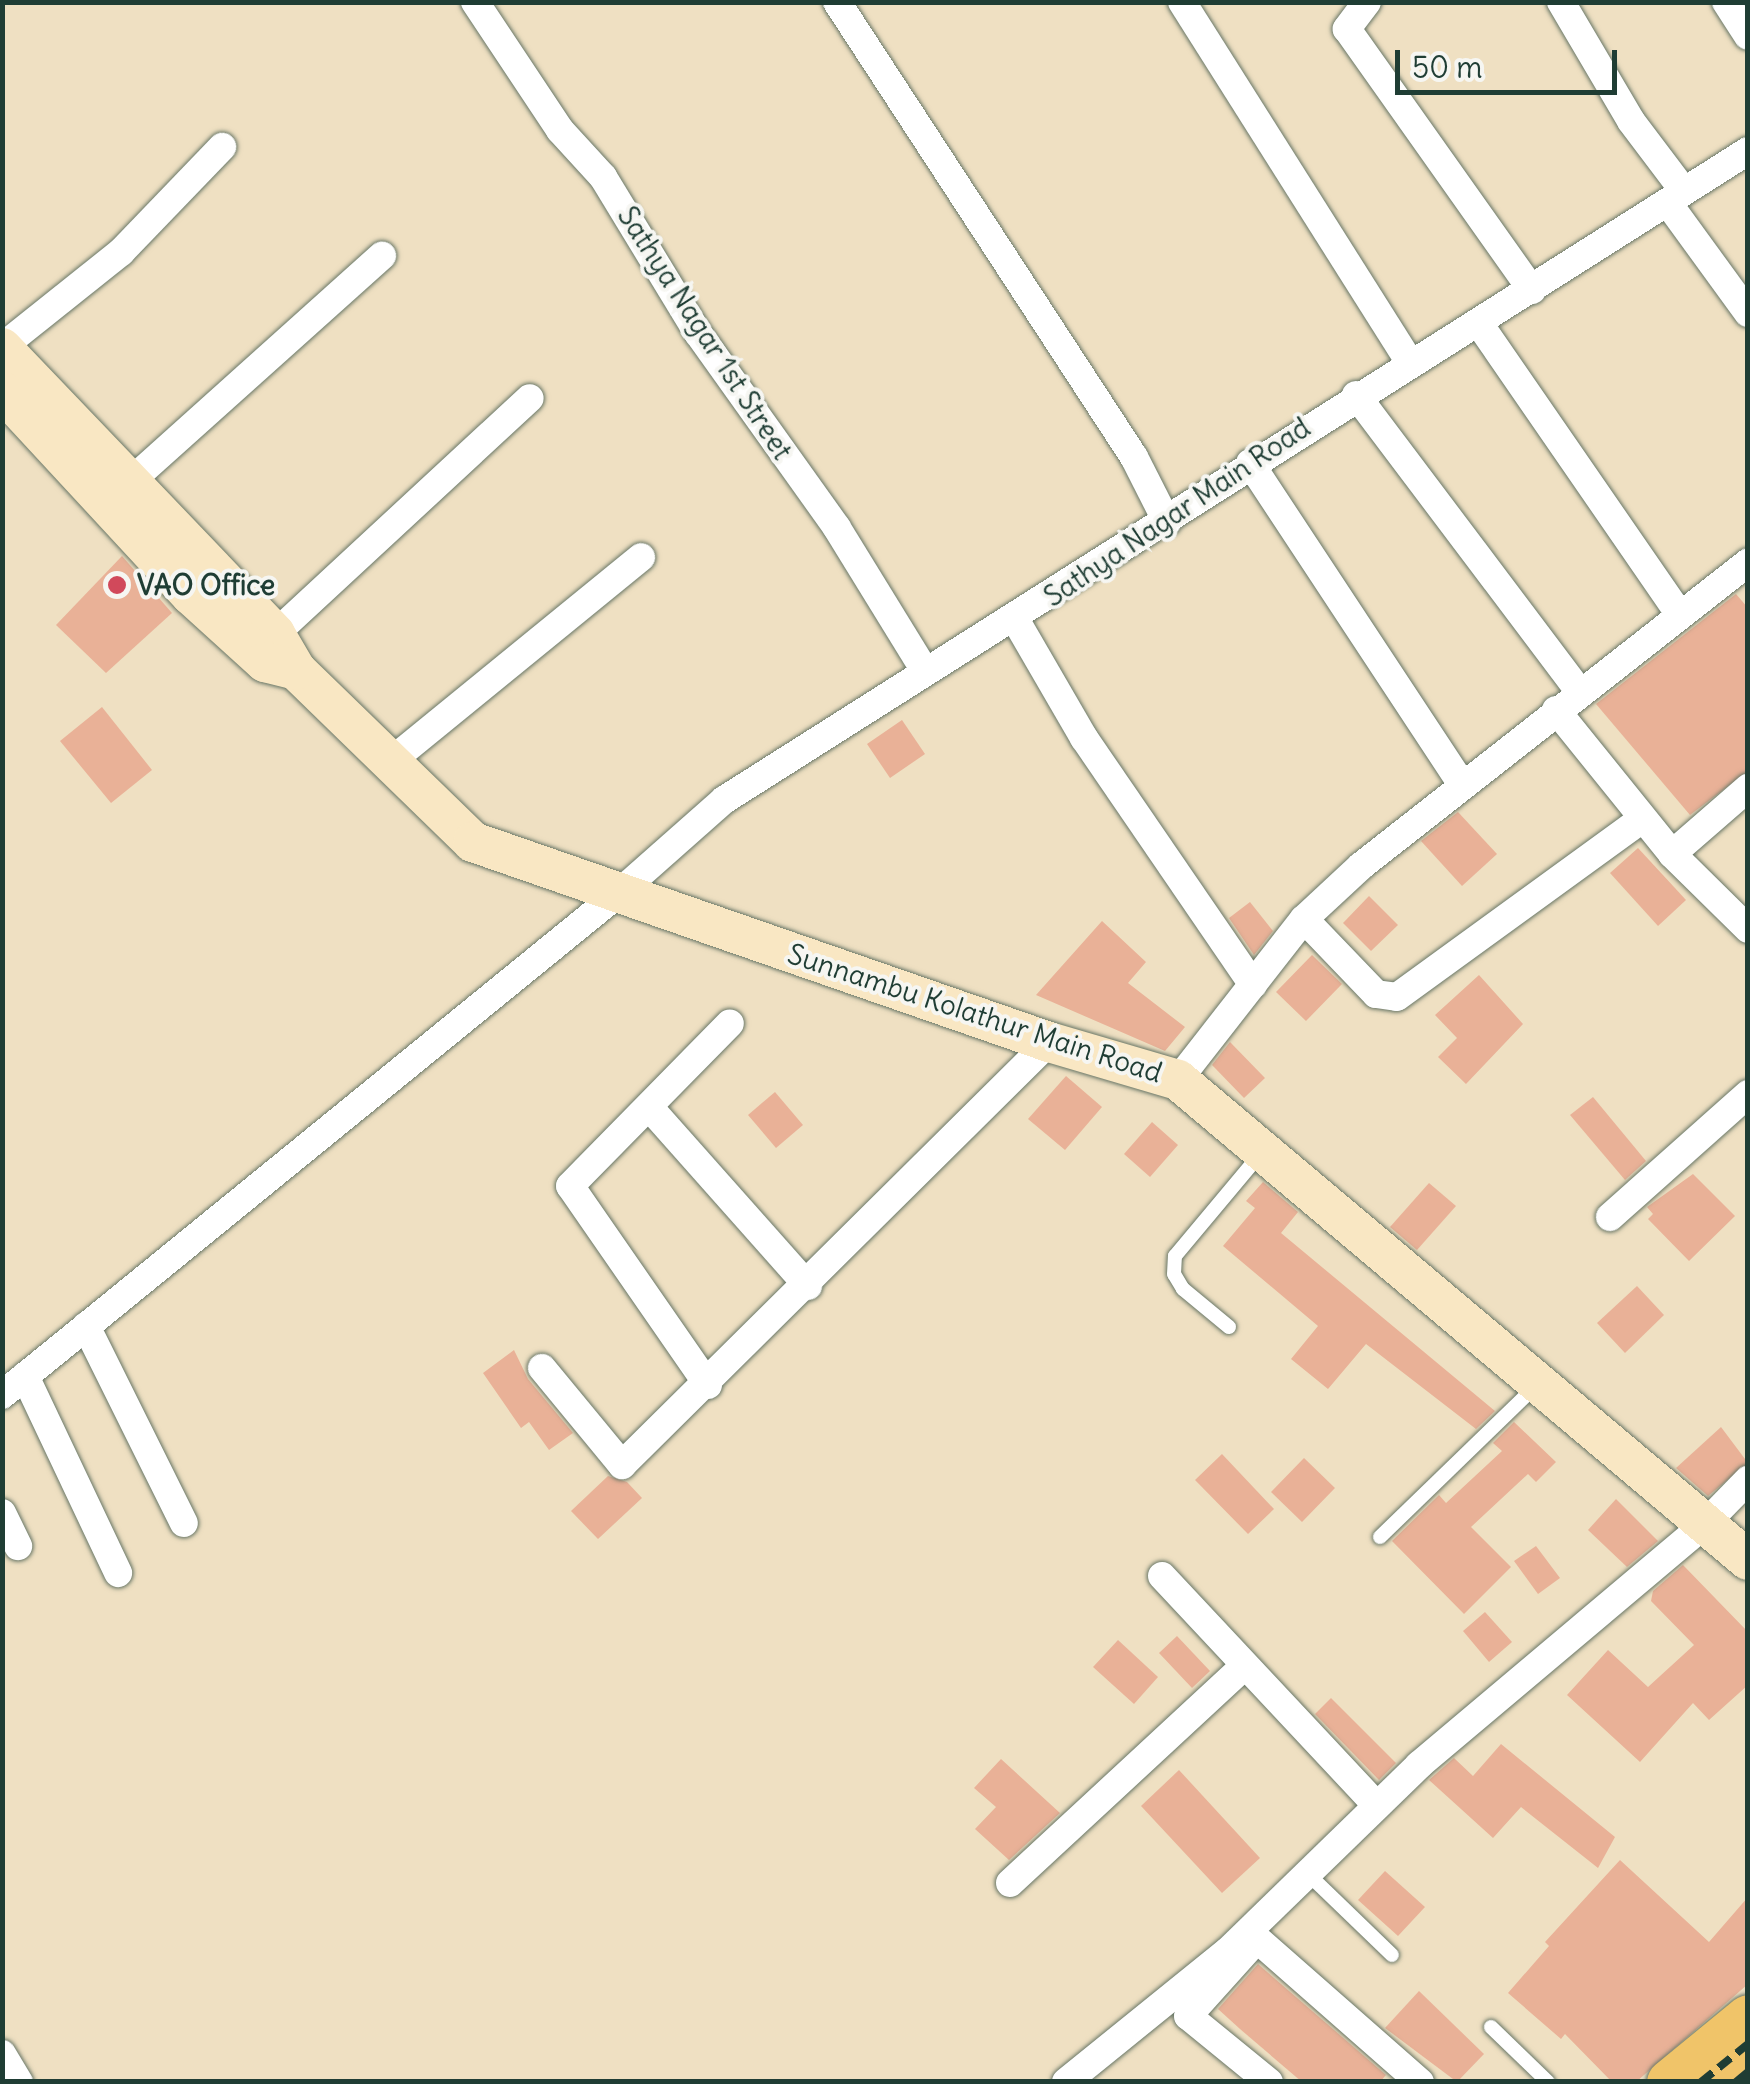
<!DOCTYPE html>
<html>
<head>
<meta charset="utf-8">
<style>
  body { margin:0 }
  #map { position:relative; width:1750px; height:2084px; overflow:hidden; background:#efe0c2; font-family:Delius,sans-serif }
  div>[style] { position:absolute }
  .building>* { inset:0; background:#e9b197 }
  .roads { filter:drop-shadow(0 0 2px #687666) drop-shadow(0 0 2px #687666) }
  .lane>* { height:14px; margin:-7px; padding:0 7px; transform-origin:7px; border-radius:7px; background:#fff }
  .street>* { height:28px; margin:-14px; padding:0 14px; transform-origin:14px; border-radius:14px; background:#fff }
  .secondary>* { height:40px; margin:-20px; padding:0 20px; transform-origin:20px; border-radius:20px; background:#f9e7c3 }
  .primary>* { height:45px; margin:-22.5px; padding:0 22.5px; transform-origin:22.5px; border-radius:22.5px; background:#f0c469 }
  .rail>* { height:8px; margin-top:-4px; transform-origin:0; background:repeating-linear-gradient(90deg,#1f3d34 0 15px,transparent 0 23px) }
  .dots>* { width:28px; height:28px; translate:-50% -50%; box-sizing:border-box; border:5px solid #f6f6f2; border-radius:50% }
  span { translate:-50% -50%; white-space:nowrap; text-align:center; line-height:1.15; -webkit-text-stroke:8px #f6f6f2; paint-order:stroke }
  .street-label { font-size:28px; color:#1f3d34 }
  .poi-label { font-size:28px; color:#1f3d34; font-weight:700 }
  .left { translate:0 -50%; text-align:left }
  .frame { position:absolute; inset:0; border:5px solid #1f3d34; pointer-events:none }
  .scale { position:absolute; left:1395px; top:50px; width:222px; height:45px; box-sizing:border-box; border:5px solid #1f3d34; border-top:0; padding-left:12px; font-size:30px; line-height:35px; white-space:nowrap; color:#1f3d34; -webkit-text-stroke:8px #f6f6f2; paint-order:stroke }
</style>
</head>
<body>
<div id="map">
  <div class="building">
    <div style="clip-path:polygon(122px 556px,172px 613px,106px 673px,56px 625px)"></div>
    <div style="clip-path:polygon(1736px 594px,1748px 608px,1748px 771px,1690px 815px,1596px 704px)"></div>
    <div style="clip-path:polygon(102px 707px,152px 770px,111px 803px,60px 741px)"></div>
    <div style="clip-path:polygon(902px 720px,925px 754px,890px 778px,867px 744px)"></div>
    <div style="clip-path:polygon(1458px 812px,1497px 854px,1462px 886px,1421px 841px)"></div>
    <div style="clip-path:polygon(1638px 848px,1686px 900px,1658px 926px,1610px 873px)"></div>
    <div style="clip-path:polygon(1369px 896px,1398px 925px,1371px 951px,1343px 923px)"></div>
    <div style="clip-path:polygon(1250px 902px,1273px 931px,1254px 955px,1229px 918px)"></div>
    <div style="clip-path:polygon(1102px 921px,1146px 962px,1128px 983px,1185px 1027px,1165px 1051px,1036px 995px)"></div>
    <div style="clip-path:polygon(1312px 955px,1342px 984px,1306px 1021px,1276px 992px)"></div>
    <div style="clip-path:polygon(1479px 975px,1523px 1024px,1466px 1084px,1438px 1057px,1457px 1038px,1435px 1015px)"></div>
    <div style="clip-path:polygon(1230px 1042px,1265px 1078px,1244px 1098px,1212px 1065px)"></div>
    <div style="clip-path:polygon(1066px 1076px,1102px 1107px,1065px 1150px,1028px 1119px)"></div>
    <div style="clip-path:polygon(775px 1092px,803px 1125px,776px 1148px,748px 1115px)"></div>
    <div style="clip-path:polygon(1593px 1097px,1646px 1161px,1625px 1180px,1570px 1115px)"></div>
    <div style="clip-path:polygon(1152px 1122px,1178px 1145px,1150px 1177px,1124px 1154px)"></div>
    <div style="clip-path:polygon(1693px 1174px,1735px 1216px,1689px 1261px,1648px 1219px,1653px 1214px,1647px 1207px)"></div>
    <div style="clip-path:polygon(1263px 1182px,1298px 1212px,1281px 1233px,1495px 1411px,1476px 1429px,1366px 1344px,1328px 1389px,1291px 1359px,1318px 1326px,1223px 1246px,1255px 1208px,1246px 1201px)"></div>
    <div style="clip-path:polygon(1429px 1183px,1456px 1206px,1417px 1250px,1390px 1227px)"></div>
    <div style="clip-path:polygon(1637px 1286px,1664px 1315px,1625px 1353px,1597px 1323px)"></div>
    <div style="clip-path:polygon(514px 1350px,528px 1379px,573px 1433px,549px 1450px,529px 1422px,521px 1428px,483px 1373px)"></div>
    <div style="clip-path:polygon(1514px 1422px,1556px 1462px,1536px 1482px,1528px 1474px,1471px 1527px,1511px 1567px,1464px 1614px,1392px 1541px,1439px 1495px,1446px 1503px,1502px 1451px,1493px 1443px)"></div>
    <div style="clip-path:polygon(1721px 1427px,1748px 1463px,1708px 1496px,1676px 1468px)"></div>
    <div style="clip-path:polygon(1222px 1454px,1274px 1509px,1248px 1534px,1195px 1480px)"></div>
    <div style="clip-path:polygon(1304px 1458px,1335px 1488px,1302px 1522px,1271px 1492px)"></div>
    <div style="clip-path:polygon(608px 1476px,627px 1482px,642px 1498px,598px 1539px,571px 1511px)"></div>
    <div style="clip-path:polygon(1616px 1499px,1658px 1541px,1627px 1567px,1588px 1530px)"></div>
    <div style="clip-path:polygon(1536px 1546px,1560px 1578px,1538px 1594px,1514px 1561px)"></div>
    <div style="clip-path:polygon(1683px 1565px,1748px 1632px,1748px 1685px,1709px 1720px,1693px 1703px,1640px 1762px,1567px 1695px,1608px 1650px,1648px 1687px,1694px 1645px,1651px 1601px,1653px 1591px)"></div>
    <div style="clip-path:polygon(1485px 1612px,1512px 1642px,1489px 1662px,1463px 1631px)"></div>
    <div style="clip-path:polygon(1177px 1636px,1210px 1671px,1192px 1688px,1159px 1653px)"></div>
    <div style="clip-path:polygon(1118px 1640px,1158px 1677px,1134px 1704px,1093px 1667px)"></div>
    <div style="clip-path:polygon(1331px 1698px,1396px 1763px,1379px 1780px,1315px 1714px)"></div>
    <div style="clip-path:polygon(1501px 1744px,1615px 1837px,1598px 1868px,1521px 1807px,1493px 1838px,1429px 1780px,1454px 1758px,1473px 1776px)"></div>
    <div style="clip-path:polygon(1001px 1759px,1060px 1813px,1009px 1860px,975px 1829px,996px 1807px,974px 1788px)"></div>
    <div style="clip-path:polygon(1179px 1770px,1260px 1858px,1222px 1893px,1141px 1806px)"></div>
    <div style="clip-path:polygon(1620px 1860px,1709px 1942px,1748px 1897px,1748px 1984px,1636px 2082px,1612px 2082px,1565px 2034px,1561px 2039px,1508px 1993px,1549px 1946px,1545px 1942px)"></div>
    <div style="clip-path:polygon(1385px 1871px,1425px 1907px,1398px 1936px,1358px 1900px)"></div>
    <div style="clip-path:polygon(1258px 1964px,1386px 2075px,1380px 2082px,1302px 2082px,1240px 2029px,1218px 2009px)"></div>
    <div style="clip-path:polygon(1419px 1991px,1484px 2054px,1457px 2082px,1385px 2028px)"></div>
  </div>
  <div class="roads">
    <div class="lane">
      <div style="left:1229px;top:1327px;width:60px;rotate:-140.4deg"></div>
      <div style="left:1183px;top:1289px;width:17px;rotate:-121deg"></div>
      <div style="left:1174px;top:1274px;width:18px;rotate:-87deg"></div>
      <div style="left:1175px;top:1256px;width:136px;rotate:-50.1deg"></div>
      <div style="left:1380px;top:1537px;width:220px;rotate:-44.1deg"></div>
      <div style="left:1307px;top:1873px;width:118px;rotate:44deg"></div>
      <div style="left:1491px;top:2027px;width:79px;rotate:44deg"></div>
    </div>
    <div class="street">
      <div style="left:475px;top:2px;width:154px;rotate:56.4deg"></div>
      <div style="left:560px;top:130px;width:64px;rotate:47.5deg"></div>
      <div style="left:603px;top:177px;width:183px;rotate:58.7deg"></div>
      <div style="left:698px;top:333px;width:239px;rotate:54.5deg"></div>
      <div style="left:837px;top:528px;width:168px;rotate:58.4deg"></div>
      <div style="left:837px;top:2px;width:543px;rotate:56.87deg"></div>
      <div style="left:1134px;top:457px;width:73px;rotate:63.1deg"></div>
      <div style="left:1182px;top:2px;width:427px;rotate:57.7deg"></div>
      <div style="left:1367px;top:2px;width:34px;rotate:127deg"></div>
      <div style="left:1347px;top:29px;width:320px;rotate:54.7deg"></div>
      <div style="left:1561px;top:2px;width:138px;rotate:59.5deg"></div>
      <div style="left:1631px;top:121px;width:88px;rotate:52.9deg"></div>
      <div style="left:1726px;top:2px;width:40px;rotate:57.1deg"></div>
      <div style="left:1668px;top:203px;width:136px;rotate:54deg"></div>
      <div style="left:1480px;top:325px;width:352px;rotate:55.4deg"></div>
      <div style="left:2px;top:347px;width:152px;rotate:-38.6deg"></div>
      <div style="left:121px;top:252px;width:146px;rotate:-46.1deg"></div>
      <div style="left:1356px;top:395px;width:372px;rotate:53deg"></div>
      <div style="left:1250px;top:463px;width:386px;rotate:56.6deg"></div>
      <div style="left:132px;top:480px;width:336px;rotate:-41.9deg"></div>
      <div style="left:1015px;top:619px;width:138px;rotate:59.9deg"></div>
      <div style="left:1084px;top:738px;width:299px;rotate:55.6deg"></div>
      <div style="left:275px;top:634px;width:347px;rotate:-42.8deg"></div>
      <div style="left:1556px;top:710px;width:185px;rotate:51.1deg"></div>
      <div style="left:1672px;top:854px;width:101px;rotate:-41deg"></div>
      <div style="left:390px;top:762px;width:324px;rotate:-39.2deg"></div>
      <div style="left:1672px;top:854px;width:107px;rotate:44.6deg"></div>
      <div style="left:1304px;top:919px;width:104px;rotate:46.2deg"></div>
      <div style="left:1376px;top:994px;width:21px;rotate:8deg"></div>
      <div style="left:1397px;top:997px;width:301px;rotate:-36deg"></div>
      <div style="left:1178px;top:1080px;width:204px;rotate:-52deg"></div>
      <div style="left:1304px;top:919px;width:78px;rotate:-42.9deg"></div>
      <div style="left:1361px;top:866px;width:492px;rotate:-38.1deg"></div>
      <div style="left:650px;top:1108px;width:238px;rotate:48.4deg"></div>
      <div style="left:1610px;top:1217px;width:185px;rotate:-41.7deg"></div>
      <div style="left:86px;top:1326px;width:220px;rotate:63.6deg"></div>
      <div style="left:542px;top:1368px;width:126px;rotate:50.5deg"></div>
      <div style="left:622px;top:1465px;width:601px;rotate:-44.73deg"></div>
      <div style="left:25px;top:1376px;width:218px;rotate:64.7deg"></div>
      <div style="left:708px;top:1385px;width:242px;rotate:-124.7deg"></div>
      <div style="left:570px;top:1186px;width:228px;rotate:-45.5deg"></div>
      <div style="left:2px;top:1395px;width:797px;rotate:-39.14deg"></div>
      <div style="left:620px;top:892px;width:139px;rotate:-41.5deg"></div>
      <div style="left:724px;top:800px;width:1212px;rotate:-32.37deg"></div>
      <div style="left:2px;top:1513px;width:37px;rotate:64deg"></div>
      <div style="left:1162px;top:1576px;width:313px;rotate:46.9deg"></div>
      <div style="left:1010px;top:1883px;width:316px;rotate:-42.8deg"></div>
      <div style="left:2px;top:2054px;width:33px;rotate:59deg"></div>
      <div style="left:1066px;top:2082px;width:208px;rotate:-39deg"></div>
      <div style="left:1228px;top:1951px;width:267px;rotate:-44.2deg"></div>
      <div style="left:1419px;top:1765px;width:374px;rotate:-40.1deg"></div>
      <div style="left:1705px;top:1524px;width:62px;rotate:-45.7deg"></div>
      <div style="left:1269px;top:2082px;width:104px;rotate:-140.8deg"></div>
      <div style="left:1188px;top:2016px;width:103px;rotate:-48.1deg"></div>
      <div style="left:1257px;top:1939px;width:217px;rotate:41.3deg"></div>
    </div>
    <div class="secondary">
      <div style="left:2px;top:348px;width:395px;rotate:46.3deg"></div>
      <div style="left:275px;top:634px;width:42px;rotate:59.7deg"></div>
      <div style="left:296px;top:670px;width:247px;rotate:44.2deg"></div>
      <div style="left:473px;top:842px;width:610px;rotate:19.15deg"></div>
      <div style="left:1049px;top:1042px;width:134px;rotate:16.4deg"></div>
      <div style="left:1178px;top:1080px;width:745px;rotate:40.1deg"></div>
      <div style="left:2px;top:391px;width:278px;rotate:47.2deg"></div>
      <div style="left:191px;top:595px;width:100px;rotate:42.2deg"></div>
      <div style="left:265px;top:662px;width:32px;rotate:14deg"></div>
    </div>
    <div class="primary">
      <div style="left:1669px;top:2082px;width:102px;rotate:-39.4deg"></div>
      <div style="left:1721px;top:2082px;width:35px;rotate:-40deg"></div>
    </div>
  </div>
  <div class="rail">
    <div style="left:1701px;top:2082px;width:60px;rotate:-39deg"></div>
    <div style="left:1736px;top:2082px;width:16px;rotate:-40deg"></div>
  </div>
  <div class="dots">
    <div style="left:117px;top:585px;background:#d1495b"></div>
  </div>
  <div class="street-label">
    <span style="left:705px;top:333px;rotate:57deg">Sathya Nagar 1st Street</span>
    <span style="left:1177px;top:512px;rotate:-34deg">Sathya Nagar Main Road</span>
    <span style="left:975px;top:1013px;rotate:18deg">Sunnambu Kolathur Main Road</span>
  </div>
  <div class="poi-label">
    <span class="left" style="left:137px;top:585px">VAO Office</span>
  </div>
  <div class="frame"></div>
  <div class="scale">50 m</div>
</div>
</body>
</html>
